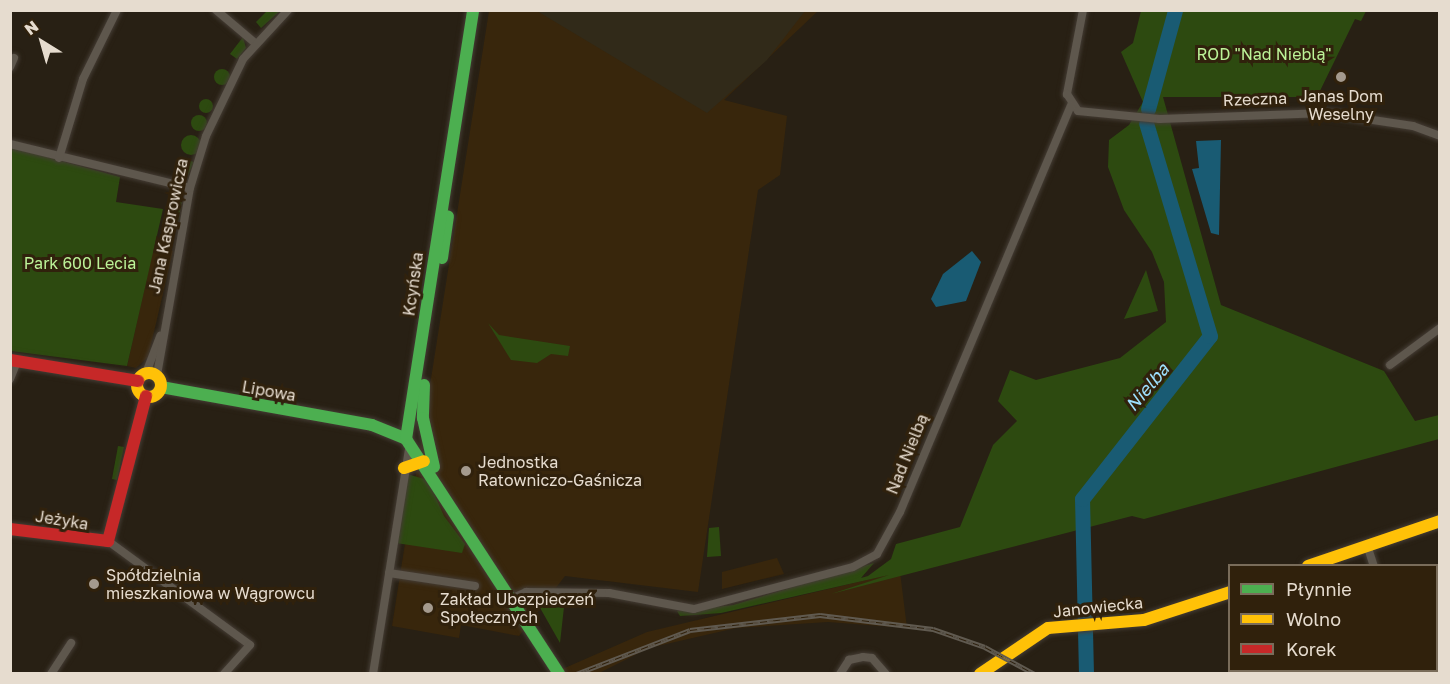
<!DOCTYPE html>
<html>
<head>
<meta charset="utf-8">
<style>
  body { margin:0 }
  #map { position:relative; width:1450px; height:684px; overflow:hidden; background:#282014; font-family:"Golos Text",sans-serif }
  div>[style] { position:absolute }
  .built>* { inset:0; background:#38260c }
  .education>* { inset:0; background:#312a19 }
  .green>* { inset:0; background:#2d4a10 }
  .round { border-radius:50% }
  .water>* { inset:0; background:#195b73 }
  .river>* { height:15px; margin:-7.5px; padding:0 7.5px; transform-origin:7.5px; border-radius:7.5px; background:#195b73 }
  .roads { filter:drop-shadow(0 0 2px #443c34) drop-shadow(0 0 2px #443c34) }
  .street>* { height:8px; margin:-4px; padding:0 4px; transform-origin:4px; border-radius:4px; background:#5e574d }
  .fast>* { height:12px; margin:-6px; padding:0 6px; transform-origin:6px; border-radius:6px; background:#4caf50 }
  .slow>* { height:12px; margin:-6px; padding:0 6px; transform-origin:6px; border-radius:6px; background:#ffc107 }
  .slow>.ring { margin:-6px; padding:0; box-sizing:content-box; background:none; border:12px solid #ffc107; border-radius:50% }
  .jam>* { height:12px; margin:-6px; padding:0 6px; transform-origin:6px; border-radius:6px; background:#c62828 }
  .rail>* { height:4.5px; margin-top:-2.25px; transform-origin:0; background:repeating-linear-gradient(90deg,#30210c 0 7px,#605a50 0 14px); box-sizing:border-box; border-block:2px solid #605a50 }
  .dots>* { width:16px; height:16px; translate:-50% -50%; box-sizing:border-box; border:3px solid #30210c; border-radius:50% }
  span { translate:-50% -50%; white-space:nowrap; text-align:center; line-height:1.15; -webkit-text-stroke:6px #30210c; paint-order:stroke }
  .park-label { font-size:16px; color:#bcf398 }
  .poi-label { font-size:16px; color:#e6dccf }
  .left { translate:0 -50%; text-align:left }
  .street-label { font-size:16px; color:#e6dccf }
  .water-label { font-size:18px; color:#9ee0fe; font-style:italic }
  .frame { position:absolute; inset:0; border:12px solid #e6dccf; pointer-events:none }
  .legend { position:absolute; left:1228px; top:564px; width:210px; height:108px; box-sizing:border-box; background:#30210c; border:2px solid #796c5a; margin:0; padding:8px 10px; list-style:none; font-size:18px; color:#e6dccf }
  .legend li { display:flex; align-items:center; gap:12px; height:30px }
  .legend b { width:30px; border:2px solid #796c5a }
  .north { position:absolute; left:12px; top:12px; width:60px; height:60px; -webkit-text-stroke:4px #30210c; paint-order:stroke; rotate:323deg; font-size:16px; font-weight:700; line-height:24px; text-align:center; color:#e6dccf }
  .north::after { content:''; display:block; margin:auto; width:21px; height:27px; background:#e6dccf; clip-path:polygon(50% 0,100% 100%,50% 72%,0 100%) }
</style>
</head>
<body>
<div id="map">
  <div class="built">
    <div style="clip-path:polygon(489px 11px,818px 11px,724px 100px,787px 116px,780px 175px,758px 190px,698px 592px,565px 576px,519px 636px,461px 625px,459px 638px,392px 626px)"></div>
    <div style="clip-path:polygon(154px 246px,173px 251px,148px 357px,136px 368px,127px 366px)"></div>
    <div style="clip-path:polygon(777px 558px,784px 574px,722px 589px,722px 572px)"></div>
    <div style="clip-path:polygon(900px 572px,907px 628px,828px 622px,736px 628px,649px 648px,599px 673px,551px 674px,647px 632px)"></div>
  </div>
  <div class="education">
    <div style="clip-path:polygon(537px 11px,805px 11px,767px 60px,707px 113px)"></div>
  </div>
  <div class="green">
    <div style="clip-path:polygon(267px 11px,280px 11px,261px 28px,256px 22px)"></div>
    <div style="clip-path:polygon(1141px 11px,1366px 11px,1361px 21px,1355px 19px,1317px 97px,1163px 97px,1221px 305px,1384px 371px,1415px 421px,1439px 415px,1439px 439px,1144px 519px,1132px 516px,831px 594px,889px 575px,721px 613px,680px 616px,677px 611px,733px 605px,874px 563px,861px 578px,868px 576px,891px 559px,896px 544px,960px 527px,993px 445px,1017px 421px,998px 401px,1010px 370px,1036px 380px,1120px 358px,1166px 322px,1164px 282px,1152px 252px,1124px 210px,1108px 167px,1109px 140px,1129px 125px,1143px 102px,1121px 52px,1133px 43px)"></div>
    <div style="clip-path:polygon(243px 37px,246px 48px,237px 59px,230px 54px)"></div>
    <div class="round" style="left:214px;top:69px;width:16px;height:16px"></div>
    <div class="round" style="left:199px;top:99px;width:14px;height:14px"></div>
    <div class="round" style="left:191px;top:115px;width:16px;height:16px"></div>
    <div class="round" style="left:181px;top:135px;width:20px;height:20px"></div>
    <div style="clip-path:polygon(10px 147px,120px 177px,116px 202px,163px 209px,127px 366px,11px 351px)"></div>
    <div style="clip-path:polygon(179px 158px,194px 162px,188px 175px,176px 181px)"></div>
    <div style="clip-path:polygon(171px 190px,182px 201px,177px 227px,162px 225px)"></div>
    <div style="clip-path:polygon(1146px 270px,1158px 311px,1124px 319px,1137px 290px)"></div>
    <div style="clip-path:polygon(488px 323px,499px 335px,570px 346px,568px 356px,551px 354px,537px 363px,511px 360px)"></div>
    <div style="clip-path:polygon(118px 446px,124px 447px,117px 480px,112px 479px)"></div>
    <div style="clip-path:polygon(407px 474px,428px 480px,444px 516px,465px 544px,462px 553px,396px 543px)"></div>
    <div style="clip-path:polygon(719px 527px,721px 556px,707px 557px,709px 528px)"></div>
    <div style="clip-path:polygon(535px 599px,549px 608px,564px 607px,560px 643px)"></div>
  </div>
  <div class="water">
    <div style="clip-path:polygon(1221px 140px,1219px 235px,1211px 233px,1192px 169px,1199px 168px,1196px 141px)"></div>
    <div style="clip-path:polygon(972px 251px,981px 262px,966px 301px,936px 307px,931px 299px,943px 274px)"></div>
  </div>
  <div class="river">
    <div style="left:1148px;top:109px;width:103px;rotate:-74.7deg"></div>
    <div style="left:1086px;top:674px;width:175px;rotate:-91.3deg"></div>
    <div style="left:1082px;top:499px;width:207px;rotate:-51.9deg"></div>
    <div style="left:1210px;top:336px;width:222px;rotate:-106.7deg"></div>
  </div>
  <div class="roads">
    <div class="street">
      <div style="left:216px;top:10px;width:51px;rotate:40.2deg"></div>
      <div style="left:1083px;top:10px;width:86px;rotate:100.8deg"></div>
      <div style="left:1067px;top:94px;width:20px;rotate:57deg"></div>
      <div style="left:1078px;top:111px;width:82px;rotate:5.6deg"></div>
      <div style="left:1160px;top:119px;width:166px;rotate:-2.1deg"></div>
      <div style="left:1326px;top:113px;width:88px;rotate:8.5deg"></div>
      <div style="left:1413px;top:126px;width:29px;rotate:20deg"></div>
      <div style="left:10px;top:67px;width:10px;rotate:-66deg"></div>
      <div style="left:10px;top:144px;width:185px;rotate:13.7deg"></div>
      <div style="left:59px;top:158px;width:83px;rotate:-73.1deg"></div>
      <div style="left:83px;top:79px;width:77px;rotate:-63.8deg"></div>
      <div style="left:1390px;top:365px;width:62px;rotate:-36.5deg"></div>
      <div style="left:146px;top:373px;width:40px;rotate:-69deg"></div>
      <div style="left:157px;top:375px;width:190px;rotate:-80deg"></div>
      <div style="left:190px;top:188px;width:54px;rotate:-72.9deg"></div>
      <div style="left:206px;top:136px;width:85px;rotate:-64.3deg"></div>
      <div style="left:243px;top:59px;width:67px;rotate:-47.4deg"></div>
      <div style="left:10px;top:379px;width:18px;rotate:-68deg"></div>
      <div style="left:108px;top:541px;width:176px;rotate:36.2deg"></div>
      <div style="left:250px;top:645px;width:39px;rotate:132deg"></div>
      <div style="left:1367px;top:545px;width:22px;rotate:72deg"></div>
      <div style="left:389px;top:573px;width:87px;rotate:8.6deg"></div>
      <div style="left:511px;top:599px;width:17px;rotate:-25deg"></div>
      <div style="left:526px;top:592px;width:83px;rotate:0.7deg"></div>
      <div style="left:609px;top:593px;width:86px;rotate:10.7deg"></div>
      <div style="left:694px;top:609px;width:164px;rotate:-14.8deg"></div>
      <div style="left:853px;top:567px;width:27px;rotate:-28deg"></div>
      <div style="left:877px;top:554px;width:48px;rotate:-61.3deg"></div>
      <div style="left:900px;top:512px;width:441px;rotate:-67.2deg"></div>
      <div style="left:1436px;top:634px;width:4px;rotate:27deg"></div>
      <div style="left:1297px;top:670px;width:4px;rotate:63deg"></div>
      <div style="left:51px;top:674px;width:37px;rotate:-57deg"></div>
      <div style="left:373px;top:674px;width:233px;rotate:-80.9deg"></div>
      <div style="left:840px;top:674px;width:17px;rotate:-57deg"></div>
      <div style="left:849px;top:660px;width:14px;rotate:-12deg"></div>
      <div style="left:863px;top:657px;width:9px;rotate:6deg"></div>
      <div style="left:872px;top:658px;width:21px;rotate:49deg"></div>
      <div style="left:1247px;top:674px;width:5px;rotate:-53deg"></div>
    </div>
    <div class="fast">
      <div style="left:442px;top:258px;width:42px;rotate:-81.9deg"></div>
      <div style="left:424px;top:385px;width:33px;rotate:92deg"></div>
      <div style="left:423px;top:418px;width:50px;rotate:77.3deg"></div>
      <div style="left:161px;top:387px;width:214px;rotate:10.2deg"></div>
      <div style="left:372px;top:425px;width:37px;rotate:22deg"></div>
      <div style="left:406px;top:439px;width:280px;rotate:56.9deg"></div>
      <div style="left:406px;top:439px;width:434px;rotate:-81.1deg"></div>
    </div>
    <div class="slow">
      <div class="ring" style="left:137px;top:373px;width:12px;height:12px"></div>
      <div style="left:404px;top:468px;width:21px;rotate:-19deg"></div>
      <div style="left:1308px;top:566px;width:139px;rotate:-18.8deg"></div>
      <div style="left:980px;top:674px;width:82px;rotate:-34.1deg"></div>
      <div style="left:1048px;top:628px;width:96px;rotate:-4.8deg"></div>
      <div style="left:1144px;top:620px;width:90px;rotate:-18deg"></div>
    </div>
    <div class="jam">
      <div style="left:10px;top:360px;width:130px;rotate:9.3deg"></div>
      <div style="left:10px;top:529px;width:99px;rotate:7deg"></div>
      <div style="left:108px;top:541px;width:150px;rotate:-75.3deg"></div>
    </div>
  </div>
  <div class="rail">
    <div style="left:576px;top:674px;width:122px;rotate:-21.1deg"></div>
    <div style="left:690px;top:630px;width:131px;rotate:-6.6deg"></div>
    <div style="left:820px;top:615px;width:114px;rotate:7.1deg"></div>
    <div style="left:933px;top:629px;width:55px;rotate:19.1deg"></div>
    <div style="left:985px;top:647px;width:57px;rotate:28.4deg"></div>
  </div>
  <div class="dots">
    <div style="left:1341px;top:77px;background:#a49a8e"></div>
    <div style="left:466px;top:471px;background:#a49a8e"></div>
    <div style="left:94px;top:584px;background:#a49a8e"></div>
    <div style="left:428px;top:608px;background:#a49a8e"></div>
  </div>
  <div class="park-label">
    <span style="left:1264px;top:54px">ROD "Nad Nieblą"</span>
    <span style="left:80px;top:263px">Park 600 Lecia</span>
  </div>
  <div class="poi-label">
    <span style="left:1341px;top:105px">Janas Dom<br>Weselny</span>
    <span class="left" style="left:478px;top:471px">Jednostka<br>Ratowniczo-Gaśnicza</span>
    <span class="left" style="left:106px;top:584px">Spółdzielnia<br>mieszkaniowa w Wągrowcu</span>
    <span class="left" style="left:440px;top:608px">Zakład Ubezpieczeń<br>Społecznych</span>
  </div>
  <div class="street-label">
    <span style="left:1255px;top:99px;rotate:-2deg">Rzeczna</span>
    <span style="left:168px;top:226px;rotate:-78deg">Jana Kasprowicza</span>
    <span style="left:413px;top:284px;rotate:-82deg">Kcyńska</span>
    <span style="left:269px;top:391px;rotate:10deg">Lipowa</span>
    <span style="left:907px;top:454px;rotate:-68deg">Nad Nielbą</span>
    <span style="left:62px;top:520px;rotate:9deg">Jeżyka</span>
    <span style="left:1098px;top:607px;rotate:-6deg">Janowiecka</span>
  </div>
  <div class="water-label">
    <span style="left:1147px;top:387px;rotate:-50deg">Nielba</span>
  </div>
  <div class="frame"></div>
  <ul class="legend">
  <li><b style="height:8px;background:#4caf50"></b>Płynnie</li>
  <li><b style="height:8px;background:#ffc107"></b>Wolno</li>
  <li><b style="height:8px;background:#c62828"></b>Korek</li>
  </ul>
  <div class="north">N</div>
</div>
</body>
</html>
